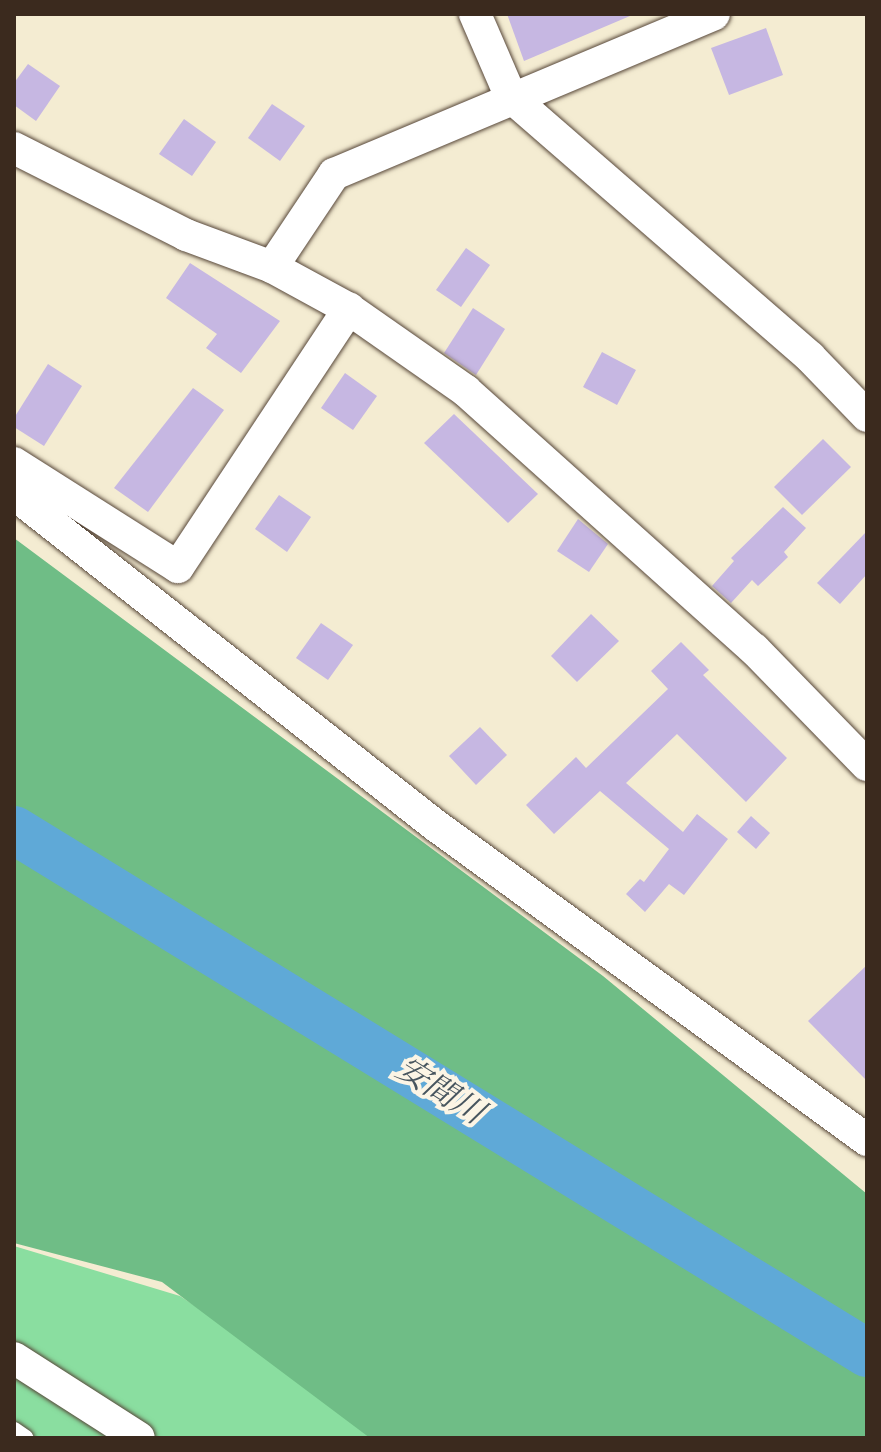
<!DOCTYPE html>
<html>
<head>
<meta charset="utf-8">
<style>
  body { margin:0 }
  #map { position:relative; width:881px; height:1452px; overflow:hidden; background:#f4ecd2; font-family:"IM FELL Double Pica","Noto Serif JP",serif }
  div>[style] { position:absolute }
  .green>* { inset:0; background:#8adea0 }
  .forest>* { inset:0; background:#6fbd86 }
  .river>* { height:48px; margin:-24px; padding:0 24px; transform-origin:24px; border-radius:24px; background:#5fa9d7 }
  .building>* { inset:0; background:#c6b7e2 }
  .roads { filter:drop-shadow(0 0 2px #574739) drop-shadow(0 0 2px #574739) }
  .lane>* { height:16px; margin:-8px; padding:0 8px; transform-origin:8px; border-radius:8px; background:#fff }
  .street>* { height:32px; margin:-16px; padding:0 16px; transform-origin:16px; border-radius:16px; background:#fff }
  span { translate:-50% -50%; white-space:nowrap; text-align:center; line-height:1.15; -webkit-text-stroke:8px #fcf5e5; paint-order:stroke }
  .water-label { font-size:32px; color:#48565f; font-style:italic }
  .frame { position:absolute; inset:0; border:16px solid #3b2a1e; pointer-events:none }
</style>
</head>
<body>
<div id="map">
  <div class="green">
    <div style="clip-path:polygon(14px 1246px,180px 1296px,393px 1438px,14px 1438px)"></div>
  </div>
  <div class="forest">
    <div style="clip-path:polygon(14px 538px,603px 976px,867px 1194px,867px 1438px,370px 1438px,162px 1282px,14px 1243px)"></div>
  </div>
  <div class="river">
    <div style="left:14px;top:830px;width:1001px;rotate:31.51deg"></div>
  </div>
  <div class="building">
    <div style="clip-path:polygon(507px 14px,630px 14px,630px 16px,524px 61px)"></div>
    <div style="clip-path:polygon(766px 28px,783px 75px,729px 95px,711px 48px)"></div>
    <div style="clip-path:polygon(28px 64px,60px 86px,36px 121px,14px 105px,14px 83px)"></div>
    <div style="clip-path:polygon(272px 104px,305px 126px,280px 161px,248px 138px)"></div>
    <div style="clip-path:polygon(184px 119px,216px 142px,192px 176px,159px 154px)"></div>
    <div style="clip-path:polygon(466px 248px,490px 265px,461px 307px,436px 290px)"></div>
    <div style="clip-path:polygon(190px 263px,280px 321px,241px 373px,206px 348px,217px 334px,166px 298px)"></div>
    <div style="clip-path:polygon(473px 308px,505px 329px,476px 375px,444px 353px)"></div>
    <div style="clip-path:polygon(602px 352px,636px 370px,617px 405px,583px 387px)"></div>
    <div style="clip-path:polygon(48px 364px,82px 386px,44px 446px,14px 427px,14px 418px)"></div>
    <div style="clip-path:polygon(345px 373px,377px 396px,353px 430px,321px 408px)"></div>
    <div style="clip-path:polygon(193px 388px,224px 410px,148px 512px,114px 488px)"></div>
    <div style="clip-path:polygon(454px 414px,538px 494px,508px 523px,424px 443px)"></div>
    <div style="clip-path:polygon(823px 439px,851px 467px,802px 515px,774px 487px)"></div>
    <div style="clip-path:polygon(279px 495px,311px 517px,287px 552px,255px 529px)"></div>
    <div style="clip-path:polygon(783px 507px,806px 528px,784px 552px,788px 557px,758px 586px,752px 580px,731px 603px,712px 586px,734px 561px,731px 558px)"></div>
    <div style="clip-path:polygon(578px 519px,608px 544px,589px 572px,557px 551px)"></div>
    <div style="clip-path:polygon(867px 531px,867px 574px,840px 604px,817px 583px)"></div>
    <div style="clip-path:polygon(591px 614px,619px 641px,577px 682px,551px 656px)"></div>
    <div style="clip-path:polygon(321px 623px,353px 645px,328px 680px,296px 658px)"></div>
    <div style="clip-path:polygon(681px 642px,709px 670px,703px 675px,787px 758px,746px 802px,677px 734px,626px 783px,683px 832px,697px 814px,728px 839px,684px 895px,669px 884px,645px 912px,626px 894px,640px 879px,644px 882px,669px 849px,600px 791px,554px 834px,526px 805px,576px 757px,586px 768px,668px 689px,651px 671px)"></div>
    <div style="clip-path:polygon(480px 727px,507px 755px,476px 785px,449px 756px)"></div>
    <div style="clip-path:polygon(751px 816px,770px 833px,756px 849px,737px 832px)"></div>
    <div style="clip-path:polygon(867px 965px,867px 1081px,808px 1021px)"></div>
  </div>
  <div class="roads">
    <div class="lane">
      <div style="left:14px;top:1430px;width:14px;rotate:34deg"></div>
    </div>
    <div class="street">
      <div style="left:475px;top:14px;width:90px;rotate:66.6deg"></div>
      <div style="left:511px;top:97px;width:396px;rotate:41deg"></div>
      <div style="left:810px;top:357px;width:82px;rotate:46deg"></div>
      <div style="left:14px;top:148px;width:193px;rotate:26.8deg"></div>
      <div style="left:186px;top:235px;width:92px;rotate:20.4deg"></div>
      <div style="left:272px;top:267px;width:88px;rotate:28.6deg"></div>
      <div style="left:349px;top:309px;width:143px;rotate:35deg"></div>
      <div style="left:466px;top:391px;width:387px;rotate:41.9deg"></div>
      <div style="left:754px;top:649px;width:162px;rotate:45.8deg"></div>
      <div style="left:272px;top:267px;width:112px;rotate:-56.3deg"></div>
      <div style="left:334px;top:174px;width:412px;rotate:-22.8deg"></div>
      <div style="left:14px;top:463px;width:194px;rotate:32.4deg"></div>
      <div style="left:178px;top:567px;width:310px;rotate:-56.5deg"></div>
      <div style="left:14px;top:494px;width:536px;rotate:38.18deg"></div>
      <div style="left:435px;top:825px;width:535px;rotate:36.1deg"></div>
      <div style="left:14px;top:1358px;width:148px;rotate:32.6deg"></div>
    </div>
  </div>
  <div class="water-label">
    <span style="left:440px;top:1091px;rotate:32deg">安間川</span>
  </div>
  <div class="frame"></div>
</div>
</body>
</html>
